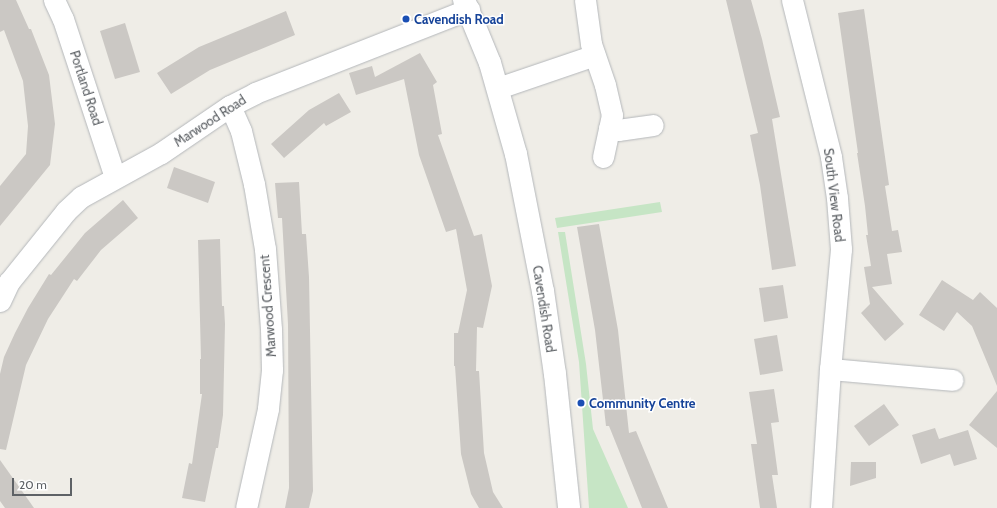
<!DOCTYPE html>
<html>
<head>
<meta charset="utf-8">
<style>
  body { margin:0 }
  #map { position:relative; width:997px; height:508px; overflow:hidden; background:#efede7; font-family:Cabin,sans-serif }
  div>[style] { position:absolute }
  .green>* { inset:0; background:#c6e5c5 }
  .building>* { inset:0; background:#cbc8c4 }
  .roads { filter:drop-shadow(0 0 1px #b4b7ba) drop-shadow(0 0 1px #b4b7ba) }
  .minor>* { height:21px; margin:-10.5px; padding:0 10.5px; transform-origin:10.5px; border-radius:10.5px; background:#fff }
  .tertiary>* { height:22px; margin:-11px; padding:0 11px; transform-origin:11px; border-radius:11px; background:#fff }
  .dots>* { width:11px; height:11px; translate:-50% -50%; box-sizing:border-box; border:2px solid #fff; border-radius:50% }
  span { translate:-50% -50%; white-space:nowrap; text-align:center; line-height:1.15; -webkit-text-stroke:3px #fff; paint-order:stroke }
  .transit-label { font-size:13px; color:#164399; font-weight:700 }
  .left { translate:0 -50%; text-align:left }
  .street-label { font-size:13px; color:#5e6266 }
  .scale { position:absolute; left:12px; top:478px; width:60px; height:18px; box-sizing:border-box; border:2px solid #5e6266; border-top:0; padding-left:5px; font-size:12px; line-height:14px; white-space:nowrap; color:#5e6266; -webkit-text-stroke:3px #fff; paint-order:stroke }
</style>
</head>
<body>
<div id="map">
  <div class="green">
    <div style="clip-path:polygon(660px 202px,662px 212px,557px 228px,555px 218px)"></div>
    <div style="clip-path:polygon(558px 232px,565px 232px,586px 364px,593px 429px,628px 508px,589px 508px,579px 362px)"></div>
  </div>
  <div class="building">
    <div style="clip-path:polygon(0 0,16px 0,29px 29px,31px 29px,49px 75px,55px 124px,50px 165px,0 226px,0 186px,26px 154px,28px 126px,23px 81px,4px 30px,0 32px)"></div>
    <div style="clip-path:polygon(726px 0,751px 0,762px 39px,780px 117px,772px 119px,796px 266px,772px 270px,760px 185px,750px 135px,758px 133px)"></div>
    <div style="clip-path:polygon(864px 9px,889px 185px,885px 186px,892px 231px,898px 230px,902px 252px,887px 254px,892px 284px,872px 287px,904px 324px,885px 341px,861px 313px,870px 304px,864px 267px,871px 266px,866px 235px,868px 235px,865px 206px,857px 153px,858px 153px,838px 13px)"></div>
    <div style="clip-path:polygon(286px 11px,295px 35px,210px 70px,171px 94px,157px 73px,199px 47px)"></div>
    <div style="clip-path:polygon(125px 23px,140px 72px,115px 79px,100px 31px)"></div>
    <div style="clip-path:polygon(420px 53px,437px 82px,433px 85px,442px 134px,438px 135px,474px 236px,482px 234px,492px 286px,483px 328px,477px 327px,476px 371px,479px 371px,484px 453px,493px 492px,503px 508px,479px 508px,471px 494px,461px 454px,455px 366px,454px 366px,454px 333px,458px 333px,467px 290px,456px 229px,446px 232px,419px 155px,404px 79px,356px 95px,349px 73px,372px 66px,375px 77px)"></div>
    <div style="clip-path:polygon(339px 93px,351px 112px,326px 126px,324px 123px,284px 158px,271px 144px,309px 110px)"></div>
    <div style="clip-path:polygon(174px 167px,215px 182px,208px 203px,167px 188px)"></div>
    <div style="clip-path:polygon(299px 182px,302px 234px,306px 234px,309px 277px,313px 491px,309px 508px,285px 508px,289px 488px,288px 324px,282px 218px,278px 218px,275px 183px)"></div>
    <div style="clip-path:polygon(123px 200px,138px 218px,101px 250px,77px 281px,74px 279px,48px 319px,26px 365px,6px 450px,0 449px,0 374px,4px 357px,15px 333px,28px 308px,49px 274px,51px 275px,85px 233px)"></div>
    <div style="clip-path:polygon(599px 224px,618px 330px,629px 433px,636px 431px,668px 508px,642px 508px,609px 426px,606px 426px,595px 330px,577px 227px)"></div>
    <div style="clip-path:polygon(220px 239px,222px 306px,224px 306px,225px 324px,223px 415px,218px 448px,216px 448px,205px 502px,182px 498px,189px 463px,192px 464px,202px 394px,200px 394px,200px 359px,201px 359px,198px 240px)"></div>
    <div style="clip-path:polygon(942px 280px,973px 300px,980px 292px,997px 308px,997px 386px,972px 326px,957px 312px,944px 331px,919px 315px)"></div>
    <div style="clip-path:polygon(783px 285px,788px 318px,764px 322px,759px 288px)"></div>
    <div style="clip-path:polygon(777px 335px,783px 371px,760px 375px,754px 339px)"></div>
    <div style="clip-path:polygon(774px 389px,779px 422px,771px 423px,778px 475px,772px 475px,777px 508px,760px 508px,751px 444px,757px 444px,749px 392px)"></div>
    <div style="clip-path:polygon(997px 391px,997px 448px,969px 425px)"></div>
    <div style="clip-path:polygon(884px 404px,899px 425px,869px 446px,854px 426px)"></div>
    <div style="clip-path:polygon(935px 428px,939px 439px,968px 430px,977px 459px,954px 466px,950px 454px,921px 464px,912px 435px)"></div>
    <div style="clip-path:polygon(0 460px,22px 491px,34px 508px,5px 508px,0 501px)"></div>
    <div style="clip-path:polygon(851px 462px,876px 462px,876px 478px,850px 486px)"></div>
  </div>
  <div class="roads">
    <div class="minor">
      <div style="left:54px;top:0;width:21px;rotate:65deg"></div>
      <div style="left:63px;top:19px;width:166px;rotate:71.8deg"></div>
      <div style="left:585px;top:0;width:44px;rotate:82.2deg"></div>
      <div style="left:591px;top:44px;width:43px;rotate:71.1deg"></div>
      <div style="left:605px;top:85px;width:31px;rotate:77deg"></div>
      <div style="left:612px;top:115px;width:43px;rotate:102.1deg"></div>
      <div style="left:792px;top:0;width:162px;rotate:76deg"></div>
      <div style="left:831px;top:157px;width:41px;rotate:81.7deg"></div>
      <div style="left:837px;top:198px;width:51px;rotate:85.5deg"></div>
      <div style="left:841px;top:249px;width:121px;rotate:95.2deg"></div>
      <div style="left:830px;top:369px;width:139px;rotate:93.7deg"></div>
      <div style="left:498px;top:88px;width:102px;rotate:-18.8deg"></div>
      <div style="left:230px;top:106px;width:27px;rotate:66deg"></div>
      <div style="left:241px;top:131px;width:55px;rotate:76.2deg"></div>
      <div style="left:254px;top:184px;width:66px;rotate:80.4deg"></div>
      <div style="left:265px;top:249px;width:80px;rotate:85.7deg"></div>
      <div style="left:271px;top:329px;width:41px;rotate:88.6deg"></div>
      <div style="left:272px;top:370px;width:39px;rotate:96deg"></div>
      <div style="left:268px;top:409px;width:101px;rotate:102.5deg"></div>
      <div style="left:609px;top:128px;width:9px;rotate:13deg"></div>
      <div style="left:618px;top:130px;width:35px;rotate:-8deg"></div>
      <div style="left:0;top:301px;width:21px;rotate:-65deg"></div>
      <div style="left:9px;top:282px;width:91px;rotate:-51.2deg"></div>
      <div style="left:66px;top:211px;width:21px;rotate:-43deg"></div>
      <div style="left:81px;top:197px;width:91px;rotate:-28.8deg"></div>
      <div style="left:161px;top:153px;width:83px;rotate:-34.3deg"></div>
      <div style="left:230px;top:106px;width:28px;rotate:-27deg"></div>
      <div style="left:255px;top:93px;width:230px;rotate:-21.4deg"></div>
      <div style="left:830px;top:369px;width:123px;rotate:5.1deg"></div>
    </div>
    <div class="tertiary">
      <div style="left:464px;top:0;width:68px;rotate:67.6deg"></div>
      <div style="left:490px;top:63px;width:95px;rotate:74.1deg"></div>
      <div style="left:516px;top:154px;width:140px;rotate:78.9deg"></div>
      <div style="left:543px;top:291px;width:84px;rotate:81.8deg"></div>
      <div style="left:555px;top:374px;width:135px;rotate:84deg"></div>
    </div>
  </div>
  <div class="dots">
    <div style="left:406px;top:19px;background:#1a4fb4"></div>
    <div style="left:581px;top:403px;background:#1a4fb4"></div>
  </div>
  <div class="transit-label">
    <span class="left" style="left:414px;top:19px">Cavendish Road</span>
    <span class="left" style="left:589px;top:403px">Community Centre</span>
  </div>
  <div class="street-label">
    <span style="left:86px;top:88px;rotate:72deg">Portland Road</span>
    <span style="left:210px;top:121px;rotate:-33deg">Marwood Road</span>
    <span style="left:834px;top:195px;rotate:83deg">South View Road</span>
    <span style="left:268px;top:306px;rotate:-94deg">Marwood Crescent</span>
    <span style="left:544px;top:309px;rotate:81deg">Cavendish Road</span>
  </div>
  <div class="scale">20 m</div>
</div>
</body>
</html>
